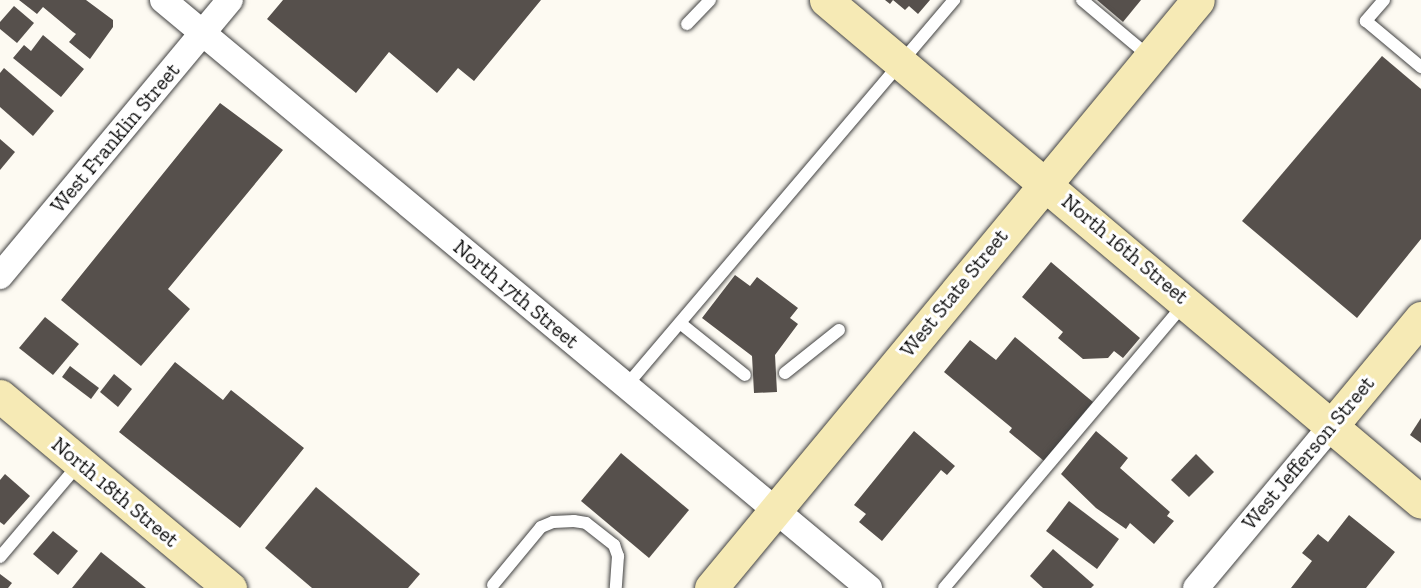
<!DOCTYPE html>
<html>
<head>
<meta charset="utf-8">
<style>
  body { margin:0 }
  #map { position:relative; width:1421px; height:588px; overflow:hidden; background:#fdfaf2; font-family:"Zilla Slab",serif }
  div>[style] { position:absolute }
  .building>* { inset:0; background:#56504c }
  .roads { filter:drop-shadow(0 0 2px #424242) drop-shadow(0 0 2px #424242) }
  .lane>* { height:12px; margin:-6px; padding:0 6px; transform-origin:6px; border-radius:6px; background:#fff }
  .street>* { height:26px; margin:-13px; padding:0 13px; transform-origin:13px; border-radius:13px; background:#fff }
  .secondary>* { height:33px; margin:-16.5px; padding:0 16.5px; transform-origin:16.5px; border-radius:16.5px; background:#f6eab5 }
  span { translate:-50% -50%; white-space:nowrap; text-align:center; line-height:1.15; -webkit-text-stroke:6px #fff; paint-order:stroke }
  .street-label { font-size:21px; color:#0f0f0f }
</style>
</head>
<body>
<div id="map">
  <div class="building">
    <div style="clip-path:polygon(19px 0,86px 0,113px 20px,113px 27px,90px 59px,69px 42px,76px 34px,73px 32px,43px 7px,37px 14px)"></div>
    <div style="clip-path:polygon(283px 0,541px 0,474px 81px,458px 68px,437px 93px,389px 52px,356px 93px,267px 19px)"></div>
    <div style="clip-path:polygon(885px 0,930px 0,918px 14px,909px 6px,905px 10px,893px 0,890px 4px)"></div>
    <div style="clip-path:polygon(1097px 0,1141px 0,1123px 22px)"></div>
    <div style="clip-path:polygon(14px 6px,34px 23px,17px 43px,0 29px,0 22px)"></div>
    <div style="clip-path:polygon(43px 35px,84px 69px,61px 97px,13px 58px,24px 45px,31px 51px)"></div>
    <div style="clip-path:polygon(1382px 56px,1421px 89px,1421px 239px,1357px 318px,1242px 221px)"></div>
    <div style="clip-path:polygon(4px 68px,54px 111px,33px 136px,0 107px,0 73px)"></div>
    <div style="clip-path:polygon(220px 103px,283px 150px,168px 289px,190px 309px,141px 366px,61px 300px)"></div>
    <div style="clip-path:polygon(0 139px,15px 152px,0 170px)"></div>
    <div style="clip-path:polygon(1051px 262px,1140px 338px,1123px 358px,1114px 351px,1108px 358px,1083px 359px,1058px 338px,1063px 332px,1022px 297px)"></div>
    <div style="clip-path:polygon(735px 275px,750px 286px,757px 277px,798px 308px,790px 318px,798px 324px,775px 355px,777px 392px,754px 393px,752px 356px,702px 318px)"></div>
    <div style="clip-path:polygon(45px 317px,79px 344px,53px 375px,19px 348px)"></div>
    <div style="clip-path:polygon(1015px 337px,1093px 402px,1044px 461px,1009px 432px,1012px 428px,944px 372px,970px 340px,996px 360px)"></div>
    <div style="clip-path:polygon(175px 362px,223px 400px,231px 390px,304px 448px,240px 528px,119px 432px)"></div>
    <div style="clip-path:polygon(70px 366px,99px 388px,91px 399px,62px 377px)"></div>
    <div style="clip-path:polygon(114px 374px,132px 389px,118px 407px,100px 392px)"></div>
    <div style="clip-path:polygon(1421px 418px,1421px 443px,1410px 435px)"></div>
    <div style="clip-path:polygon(914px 431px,955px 466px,947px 475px,941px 470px,882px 541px,859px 522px,866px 514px,854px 505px)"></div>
    <div style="clip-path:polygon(1096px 431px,1128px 458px,1120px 468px,1170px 512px,1167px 516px,1174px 521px,1154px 544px,1130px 523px,1126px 529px,1096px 508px,1061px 474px)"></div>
    <div style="clip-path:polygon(621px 453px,689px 510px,649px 558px,581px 501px)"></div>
    <div style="clip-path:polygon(1196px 454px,1214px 472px,1189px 497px,1171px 480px)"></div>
    <div style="clip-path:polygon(5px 474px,30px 496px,4px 525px,0 522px,0 480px)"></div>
    <div style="clip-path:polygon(316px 487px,420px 574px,408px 588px,312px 588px,265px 548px)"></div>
    <div style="clip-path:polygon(1069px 501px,1119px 539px,1097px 569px,1046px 531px)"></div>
    <div style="clip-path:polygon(1349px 515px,1395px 552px,1366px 588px,1291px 588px,1312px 561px,1302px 553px,1318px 534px,1328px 542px)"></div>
    <div style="clip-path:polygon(53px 531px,78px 551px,58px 575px,33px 554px)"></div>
    <div style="clip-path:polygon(1053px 549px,1094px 585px,1091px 588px,1043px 588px,1030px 576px)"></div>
    <div style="clip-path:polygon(101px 552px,146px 588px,72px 588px)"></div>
    <div style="clip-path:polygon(0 574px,12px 583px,8px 588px,0 588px)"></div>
  </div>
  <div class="roads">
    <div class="lane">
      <div style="left:1082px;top:0;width:89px;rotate:40deg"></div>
      <div style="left:1384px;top:0;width:28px;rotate:131deg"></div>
      <div style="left:1366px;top:21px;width:72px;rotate:39.9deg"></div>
      <div style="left:687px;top:24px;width:33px;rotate:-46deg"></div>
      <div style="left:680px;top:323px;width:83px;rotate:38.7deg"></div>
      <div style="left:785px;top:373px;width:69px;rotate:-38.5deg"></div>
      <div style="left:626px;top:386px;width:507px;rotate:-49.64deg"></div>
      <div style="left:0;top:557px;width:122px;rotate:-49.7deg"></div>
      <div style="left:493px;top:585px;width:75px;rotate:-50.4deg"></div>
      <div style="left:541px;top:527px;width:13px;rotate:-23deg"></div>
      <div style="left:553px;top:522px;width:21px;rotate:-3deg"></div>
      <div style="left:574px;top:521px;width:12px;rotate:9deg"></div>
      <div style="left:586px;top:523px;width:36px;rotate:38deg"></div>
      <div style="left:614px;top:545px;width:12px;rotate:70deg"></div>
      <div style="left:618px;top:556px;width:32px;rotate:94deg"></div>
      <div style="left:944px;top:588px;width:372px;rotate:-49.8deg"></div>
    </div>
    <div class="street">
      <div style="left:163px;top:0;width:919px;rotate:39.79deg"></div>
      <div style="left:0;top:276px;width:359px;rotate:-50.2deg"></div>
      <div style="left:1196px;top:588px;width:214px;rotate:-50.1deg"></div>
    </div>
    <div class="secondary">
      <div style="left:826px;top:0;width:778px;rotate:40.15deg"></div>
      <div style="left:0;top:396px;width:300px;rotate:39.9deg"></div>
      <div style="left:1333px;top:424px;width:138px;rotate:-50.3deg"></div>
      <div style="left:711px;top:588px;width:763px;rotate:-50.37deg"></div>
    </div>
  </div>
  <div class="street-label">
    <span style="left:115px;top:138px;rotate:-50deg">West Franklin Street</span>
    <span style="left:1125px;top:249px;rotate:40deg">North 16th Street</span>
    <span style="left:954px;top:293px;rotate:-51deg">West State Street</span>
    <span style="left:516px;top:294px;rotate:40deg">North 17th Street</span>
    <span style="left:1308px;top:453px;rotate:-50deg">West Jefferson Street</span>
    <span style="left:115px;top:492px;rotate:40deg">North 18th Street</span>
  </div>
</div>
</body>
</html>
